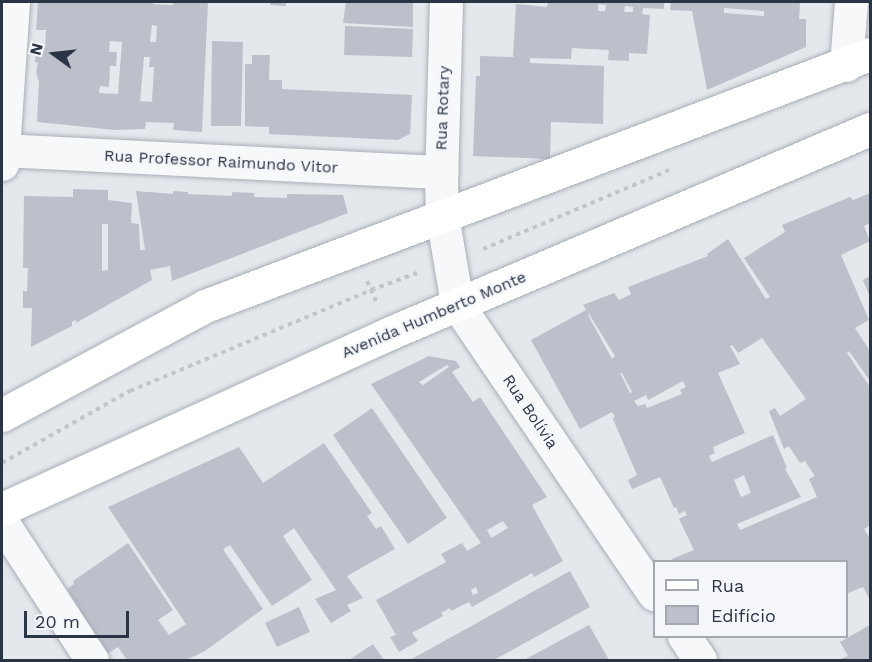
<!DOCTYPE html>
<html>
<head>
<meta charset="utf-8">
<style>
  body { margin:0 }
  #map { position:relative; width:872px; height:662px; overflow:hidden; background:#e4e7ec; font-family:"Work Sans",sans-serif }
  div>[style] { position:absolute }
  .building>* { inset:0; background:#bbc0ca }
  .path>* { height:4px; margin-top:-2px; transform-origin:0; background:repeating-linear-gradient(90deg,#c2c5cb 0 4.5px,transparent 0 9px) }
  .roads { filter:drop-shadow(0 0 2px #a9aeb7) drop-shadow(0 0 2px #a9aeb7) }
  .minor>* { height:33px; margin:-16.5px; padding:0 16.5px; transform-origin:16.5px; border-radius:16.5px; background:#f7f8fa }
  .major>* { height:33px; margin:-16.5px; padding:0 16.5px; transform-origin:16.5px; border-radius:16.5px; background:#fff }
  span { translate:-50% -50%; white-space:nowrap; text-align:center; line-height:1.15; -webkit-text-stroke:4.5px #f4f6f9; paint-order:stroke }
  .street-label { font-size:16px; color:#2b3445 }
  .frame { position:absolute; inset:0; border:3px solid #2b3445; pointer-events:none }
  .legend { position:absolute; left:653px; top:560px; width:195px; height:78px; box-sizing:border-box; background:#f4f6f9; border:2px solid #a4a8b1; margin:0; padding:8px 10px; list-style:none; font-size:18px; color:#2b3445 }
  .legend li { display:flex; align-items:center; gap:12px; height:30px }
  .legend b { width:30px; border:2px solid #a4a8b1 }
  .north { position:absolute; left:24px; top:24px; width:60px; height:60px; -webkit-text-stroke:4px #f4f6f9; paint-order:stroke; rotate:285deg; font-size:16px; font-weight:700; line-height:24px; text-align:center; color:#2b3445 }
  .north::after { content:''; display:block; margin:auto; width:21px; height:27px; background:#2b3445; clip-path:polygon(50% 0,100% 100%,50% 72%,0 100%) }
  .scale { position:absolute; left:24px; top:611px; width:105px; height:27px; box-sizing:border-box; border:3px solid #2b3445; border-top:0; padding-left:8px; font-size:18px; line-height:21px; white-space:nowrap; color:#2b3445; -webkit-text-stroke:4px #f4f6f9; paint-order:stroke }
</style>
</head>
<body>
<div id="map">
  <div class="building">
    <div style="clip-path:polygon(evenodd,38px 2px,153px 2px,153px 4px,173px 5px,173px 2px,208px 2px,202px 132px,173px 130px,174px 123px,146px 122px,145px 129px,115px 130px,37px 122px,39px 82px,36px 72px,38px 62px,35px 63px,36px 47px,45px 48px,46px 30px,36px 30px,38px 2px,152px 25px,157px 26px,156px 42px,150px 42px,152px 25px,38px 2px,110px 41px,122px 42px,118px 94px,99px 93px,100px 86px,109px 87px,110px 66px,116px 66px,117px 52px,109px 52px,110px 41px,38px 2px,144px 57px,150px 57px,149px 67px,154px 67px,152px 102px,140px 101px,144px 57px)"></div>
    <div style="clip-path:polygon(270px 2px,286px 2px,286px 6px,270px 5px)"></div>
    <div style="clip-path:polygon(346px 2px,413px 2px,413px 27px,343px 23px)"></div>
    <div style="clip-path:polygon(evenodd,548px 2px,664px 2px,664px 9px,643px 8px,642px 14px,650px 15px,647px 54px,629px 53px,629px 61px,608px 60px,609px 50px,572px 48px,571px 59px,530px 58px,530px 63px,604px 66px,603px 124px,551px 122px,550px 159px,473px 156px,476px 76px,480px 76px,480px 56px,513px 57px,516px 4px,547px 7px,548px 2px,598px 4px,606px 5px,605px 11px,598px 11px,598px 4px,548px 2px,625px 6px,633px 7px,633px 12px,624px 12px,625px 6px)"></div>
    <div style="clip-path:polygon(evenodd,671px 2px,800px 2px,799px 19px,806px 19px,806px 47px,707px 90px,692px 11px,670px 10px,671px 2px,724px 8px,764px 11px,764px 16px,724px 13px,724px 8px)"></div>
    <div style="clip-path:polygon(345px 26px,413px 29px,412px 57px,344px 55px)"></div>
    <div style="clip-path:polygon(212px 41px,243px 42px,241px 126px,211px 126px)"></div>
    <div style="clip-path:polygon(252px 55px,270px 55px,269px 80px,282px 80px,282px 89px,412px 95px,410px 134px,398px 140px,269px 134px,269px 127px,245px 126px,245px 64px,252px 64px)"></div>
    <div style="clip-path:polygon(evenodd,73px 189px,108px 190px,108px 200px,132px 203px,131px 223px,139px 224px,140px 250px,145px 250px,136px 191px,173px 194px,173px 191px,188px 192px,188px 194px,232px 196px,232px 192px,254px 193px,254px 197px,287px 198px,287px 194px,343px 195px,348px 213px,172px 281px,170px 266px,150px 270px,152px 280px,76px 323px,76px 320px,72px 322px,72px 326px,31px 347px,32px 308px,23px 308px,23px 291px,27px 291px,28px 268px,23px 268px,24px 196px,73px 197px,73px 189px,102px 224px,108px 224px,108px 270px,102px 271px,102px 224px)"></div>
    <div style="clip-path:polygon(evenodd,870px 193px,870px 223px,864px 226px,870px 241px,841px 255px,869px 320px,855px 328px,870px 351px,870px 381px,849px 351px,847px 353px,870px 387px,870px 525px,864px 529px,870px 538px,870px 600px,863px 587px,846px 594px,846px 562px,674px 562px,672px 559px,694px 550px,679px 519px,687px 515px,685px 511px,679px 514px,676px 507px,674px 508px,660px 477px,632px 489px,628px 480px,637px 475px,613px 419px,615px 416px,612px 412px,580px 429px,531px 340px,586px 310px,583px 305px,614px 293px,619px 300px,631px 294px,628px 287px,708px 256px,707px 254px,728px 239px,766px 299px,770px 297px,744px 258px,785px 232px,782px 225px,850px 197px,853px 200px,870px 193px,589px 314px,615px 356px,612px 359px,588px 315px,589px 314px,870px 193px,762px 338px,806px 399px,780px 416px,775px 408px,769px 411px,784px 449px,789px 446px,800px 463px,805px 461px,815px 476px,809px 479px,817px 497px,740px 530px,737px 524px,801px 497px,785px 469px,787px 468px,773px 435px,712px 462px,709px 456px,715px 453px,713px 447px,745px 433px,718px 373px,740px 364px,730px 346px,732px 345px,738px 353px,762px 338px,870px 193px,620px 373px,622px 373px,632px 392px,630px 393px,620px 373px,870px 193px,683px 381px,686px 387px,680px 390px,682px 394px,647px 408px,645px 404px,638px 406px,636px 404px,634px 401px,646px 395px,648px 400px,683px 381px,870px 193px,744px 475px,751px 493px,741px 497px,734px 480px,744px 475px)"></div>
    <div style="clip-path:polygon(870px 276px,870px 297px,863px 280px)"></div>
    <div style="clip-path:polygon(evenodd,429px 356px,456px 361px,460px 367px,452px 372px,473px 402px,480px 397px,547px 497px,532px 505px,563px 561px,534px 577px,532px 573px,472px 607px,469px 602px,451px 611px,450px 608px,441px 613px,443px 616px,412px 633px,418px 641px,399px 652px,390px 637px,396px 635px,376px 600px,446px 562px,441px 554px,462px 543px,467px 551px,481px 543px,371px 384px,429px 356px,447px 365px,449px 367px,423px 385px,419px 382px,447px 365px,429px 356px,503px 521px,508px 528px,491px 538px,487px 530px,503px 521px,429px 356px,476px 587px,478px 593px,473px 595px,471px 590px,476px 587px)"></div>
    <div style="clip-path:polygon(372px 408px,447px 518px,408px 544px,333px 435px)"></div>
    <div style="clip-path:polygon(324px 443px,372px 513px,367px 516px,376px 529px,381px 526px,395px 549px,347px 576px,363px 598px,347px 605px,351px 611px,331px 623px,315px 599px,336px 590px,294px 528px,283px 536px,312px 580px,272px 606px,230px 545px,223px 549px,263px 609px,205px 651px,186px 660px,127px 660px,118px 647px,107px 654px,78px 611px,80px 610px,67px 589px,74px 584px,73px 581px,128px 543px,173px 610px,158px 620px,169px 635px,186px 624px,108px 507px,239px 447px,263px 483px)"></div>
    <div style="clip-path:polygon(570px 571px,590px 607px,494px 660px,410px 660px)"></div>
    <div style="clip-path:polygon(299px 607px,310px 632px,277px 647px,265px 623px)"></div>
    <div style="clip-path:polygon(589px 625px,609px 660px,524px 660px)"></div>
    <div style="clip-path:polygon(870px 625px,870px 660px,838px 660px,848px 656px,840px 642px)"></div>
    <div style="clip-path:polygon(373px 644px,384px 660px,349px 660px)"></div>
  </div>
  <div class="path">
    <div style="left:483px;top:249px;width:202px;rotate:-23deg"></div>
    <div style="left:367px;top:281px;width:22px;rotate:66deg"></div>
    <div style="left:2px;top:463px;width:147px;rotate:-29.4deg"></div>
    <div style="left:130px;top:391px;width:261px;rotate:-22.7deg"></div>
    <div style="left:371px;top:290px;width:49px;rotate:-20.3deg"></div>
  </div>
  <div class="roads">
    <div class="minor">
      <div style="left:446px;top:2px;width:180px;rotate:91.6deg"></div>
      <div style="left:441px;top:182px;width:33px;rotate:88deg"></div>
      <div style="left:442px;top:215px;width:90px;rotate:80.4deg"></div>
      <div style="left:457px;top:304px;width:351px;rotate:55.8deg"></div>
      <div style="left:846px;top:65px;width:63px;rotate:-85.5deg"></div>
      <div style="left:2px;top:150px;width:440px;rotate:2.9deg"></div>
      <div style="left:2px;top:164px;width:162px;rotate:-86.1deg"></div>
      <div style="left:2px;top:522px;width:165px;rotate:56.9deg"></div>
      <div style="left:684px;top:636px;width:29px;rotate:56deg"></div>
    </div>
    <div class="major">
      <div style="left:2px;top:415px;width:230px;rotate:-28.2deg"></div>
      <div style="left:205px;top:306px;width:711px;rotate:-20.75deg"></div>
      <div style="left:2px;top:509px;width:426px;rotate:-24.4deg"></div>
      <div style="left:390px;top:333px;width:522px;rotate:-23.03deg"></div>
    </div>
  </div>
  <div class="street-label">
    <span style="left:443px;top:108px;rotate:-88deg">Rua Rotary</span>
    <span style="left:221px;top:162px;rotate:3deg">Rua Professor Raimundo Vitor</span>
    <span style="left:434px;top:315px;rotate:-23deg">Avenida Humberto Monte</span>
    <span style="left:530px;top:412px;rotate:56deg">Rua Bolívia</span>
  </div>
  <div class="frame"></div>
  <ul class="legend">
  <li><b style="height:8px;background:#fff"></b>Rua</li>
  <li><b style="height:16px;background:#bbc0ca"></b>Edifício</li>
  </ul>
  <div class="north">N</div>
  <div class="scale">20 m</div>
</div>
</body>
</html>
